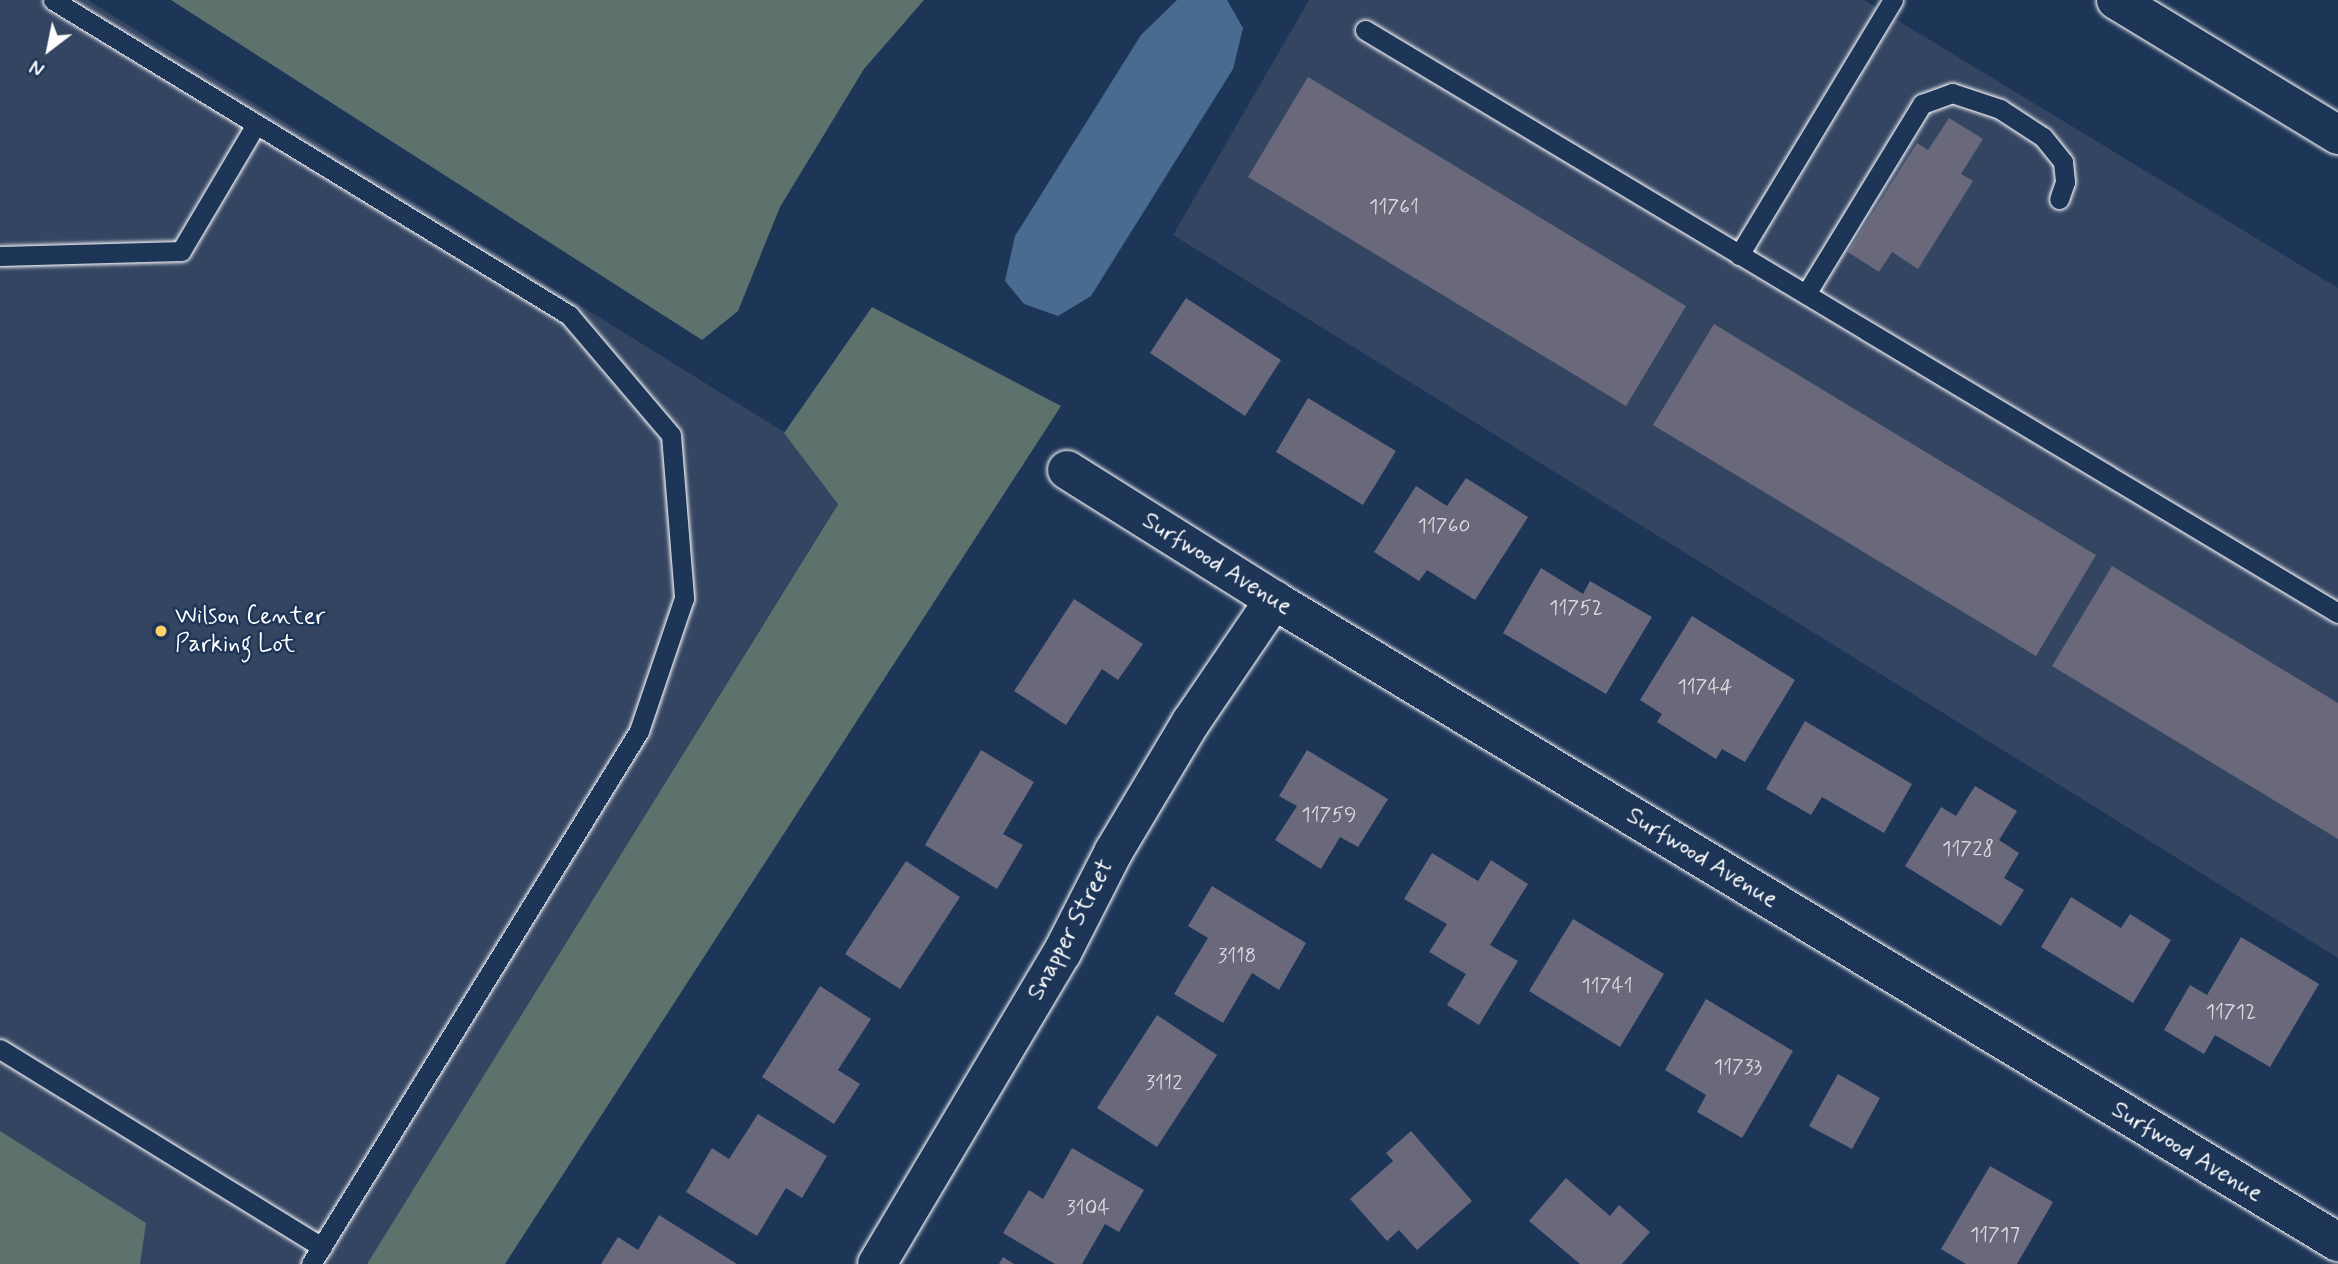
<!DOCTYPE html>
<html>
<head>
<meta charset="utf-8">
<style>
  body { margin:0 }
  #map { position:relative; width:2338px; height:1264px; overflow:hidden; background:#1d3557; font-family:Mynerve,sans-serif }
  div>[style] { position:absolute }
  .built>* { inset:0; background:#344562 }
  .green>* { inset:0; background:#5d726d }
  .water>* { inset:0; background:#496b90 }
  .building>* { inset:0; background:#6a697c }
  .roads { filter:drop-shadow(0 0 2px #fff) drop-shadow(0 0 2px #fff) }
  .service>* { height:19px; margin:-9.5px; padding:0 9.5px; transform-origin:9.5px; border-radius:9.5px; background:#1d3557 }
  .minor>* { height:38px; margin:-19px; padding:0 19px; transform-origin:19px; border-radius:19px; background:#1d3557 }
  .trunk>* { height:38px; margin:-19px; padding:0 19px; transform-origin:19px; border-radius:19px; background:#1d3557 }
  .dots>* { width:19px; height:19px; translate:-50% -50%; box-sizing:border-box; border:4px solid #1d3557; border-radius:50% }
  span { translate:-50% -50%; white-space:nowrap; text-align:center; line-height:1.15; -webkit-text-stroke:5px #1d3557; paint-order:stroke }
  .number-label { font-size:21px; color:#dadade }
  .number-label span { -webkit-text-stroke-width:0 }
  .street-label { font-size:24px; color:#fff }
  .poi-label { font-size:24px; color:#fff }
  .left { translate:0 -50%; text-align:left }
  .north { position:absolute; left:14px; top:14px; width:70px; height:70px; -webkit-text-stroke:5px #1d3557; paint-order:stroke; rotate:212deg; font-size:19px; font-weight:700; line-height:28px; text-align:center; color:#fff }
  .north::after { content:''; display:block; margin:auto; width:24px; height:32px; background:#fff; clip-path:polygon(50% 0,100% 100%,50% 72%,0 100%) }
</style>
</head>
<body>
<div id="map">
  <div class="built">
    <div style="clip-path:polygon(0 0,88px 0,784px 432px,838px 503px,367px 1264px,0 1264px)"></div>
    <div style="clip-path:polygon(1309px 0,1864px 0,2338px 288px,2338px 958px,1173px 235px)"></div>
  </div>
  <div class="green">
    <div style="clip-path:polygon(171px 0,924px 0,864px 69px,780px 207px,738px 311px,702px 340px)"></div>
    <div style="clip-path:polygon(872px 307px,1061px 406px,505px 1264px,367px 1264px,838px 504px,784px 433px)"></div>
    <div style="clip-path:polygon(0 1131px,146px 1223px,140px 1264px,0 1264px)"></div>
  </div>
  <div class="water">
    <div style="clip-path:polygon(1177px 0,1227px 0,1243px 28px,1233px 69px,1091px 296px,1058px 316px,1024px 304px,1005px 281px,1015px 236px,1141px 35px)"></div>
  </div>
  <div class="building">
    <div style="clip-path:polygon(1308px 77px,1686px 306px,1626px 406px,1248px 177px)"></div>
    <div style="clip-path:polygon(1949px 118px,1983px 139px,1961px 174px,1973px 181px,1918px 269px,1892px 252px,1879px 272px,1848px 252px,1917px 143px,1928px 150px)"></div>
    <div style="clip-path:polygon(1186px 298px,1281px 360px,1245px 416px,1150px 353px)"></div>
    <div style="clip-path:polygon(1714px 324px,2096px 555px,2036px 656px,1653px 425px)"></div>
    <div style="clip-path:polygon(1308px 398px,1396px 451px,1363px 505px,1276px 452px)"></div>
    <div style="clip-path:polygon(1466px 478px,1528px 517px,1475px 600px,1427px 570px,1419px 581px,1374px 552px,1416px 486px,1447px 506px)"></div>
    <div style="clip-path:polygon(2112px 566px,2338px 703px,2338px 839px,2052px 666px)"></div>
    <div style="clip-path:polygon(1541px 568px,1583px 594px,1590px 581px,1652px 617px,1606px 694px,1503px 633px)"></div>
    <div style="clip-path:polygon(1074px 599px,1143px 644px,1118px 680px,1102px 669px,1066px 725px,1014px 691px)"></div>
    <div style="clip-path:polygon(1692px 616px,1795px 680px,1745px 762px,1722px 749px,1716px 759px,1657px 722px,1662px 714px,1640px 700px)"></div>
    <div style="clip-path:polygon(1805px 721px,1912px 784px,1884px 833px,1822px 797px,1811px 815px,1766px 789px)"></div>
    <div style="clip-path:polygon(981px 750px,1034px 782px,1003px 834px,1023px 845px,997px 889px,925px 845px)"></div>
    <div style="clip-path:polygon(1307px 750px,1388px 799px,1358px 847px,1340px 837px,1321px 869px,1275px 840px,1297px 806px,1279px 796px)"></div>
    <div style="clip-path:polygon(1975px 786px,2017px 811px,1999px 840px,2019px 853px,2004px 878px,2024px 890px,2001px 926px,1905px 866px,1941px 807px,1956px 816px)"></div>
    <div style="clip-path:polygon(1432px 853px,1478px 881px,1491px 860px,1528px 884px,1490px 945px,1518px 961px,1479px 1025px,1447px 1005px,1466px 974px,1429px 952px,1447px 924px,1404px 899px)"></div>
    <div style="clip-path:polygon(906px 861px,960px 897px,900px 989px,845px 954px)"></div>
    <div style="clip-path:polygon(1212px 886px,1306px 943px,1279px 990px,1252px 973px,1223px 1023px,1174px 994px,1208px 938px,1188px 926px)"></div>
    <div style="clip-path:polygon(2071px 897px,2121px 928px,2130px 914px,2171px 940px,2133px 1003px,2041px 947px)"></div>
    <div style="clip-path:polygon(1573px 919px,1664px 974px,1620px 1047px,1529px 991px)"></div>
    <div style="clip-path:polygon(2241px 937px,2319px 984px,2270px 1067px,2215px 1035px,2204px 1054px,2164px 1030px,2190px 985px,2207px 995px)"></div>
    <div style="clip-path:polygon(820px 986px,871px 1019px,838px 1070px,860px 1084px,834px 1124px,762px 1077px)"></div>
    <div style="clip-path:polygon(1706px 999px,1793px 1051px,1742px 1138px,1697px 1112px,1706px 1095px,1665px 1070px)"></div>
    <div style="clip-path:polygon(1157px 1015px,1217px 1055px,1157px 1147px,1097px 1108px)"></div>
    <div style="clip-path:polygon(1838px 1074px,1880px 1098px,1852px 1149px,1809px 1126px)"></div>
    <div style="clip-path:polygon(758px 1114px,827px 1156px,802px 1198px,786px 1188px,757px 1236px,686px 1192px,712px 1148px,729px 1159px)"></div>
    <div style="clip-path:polygon(1411px 1131px,1472px 1201px,1417px 1250px,1399px 1230px,1387px 1241px,1350px 1199px,1393px 1161px,1386px 1153px)"></div>
    <div style="clip-path:polygon(1072px 1148px,1144px 1190px,1119px 1232px,1105px 1224px,1082px 1264px,1055px 1264px,1003px 1233px,1029px 1190px,1043px 1199px)"></div>
    <div style="clip-path:polygon(1990px 1166px,2053px 1202px,2017px 1264px,1966px 1264px,1941px 1249px)"></div>
    <div style="clip-path:polygon(1566px 1178px,1610px 1216px,1619px 1205px,1650px 1232px,1622px 1264px,1580px 1264px,1529px 1221px)"></div>
    <div style="clip-path:polygon(659px 1215px,737px 1264px,601px 1264px,618px 1237px,638px 1250px)"></div>
    <div style="clip-path:polygon(1003px 1257px,1014px 1264px,999px 1264px)"></div>
  </div>
  <div class="roads">
    <div class="service">
      <div style="left:53px;top:0;width:605px;rotate:31.4deg"></div>
      <div style="left:569px;top:315px;width:157px;rotate:49.6deg"></div>
      <div style="left:671px;top:435px;width:164px;rotate:85.4deg"></div>
      <div style="left:684px;top:598px;width:140px;rotate:108.7deg"></div>
      <div style="left:639px;top:731px;width:626px;rotate:121.61deg"></div>
      <div style="left:1365px;top:30px;width:1134px;rotate:30.93deg"></div>
      <div style="left:1739px;top:255px;width:298px;rotate:-58.9deg"></div>
      <div style="left:0;top:256px;width:181px;rotate:-1.6deg"></div>
      <div style="left:181px;top:251px;width:147px;rotate:-59.4deg"></div>
      <div style="left:1806px;top:294px;width:223px;rotate:-58.6deg"></div>
      <div style="left:1922px;top:104px;width:32px;rotate:-20deg"></div>
      <div style="left:1952px;top:93px;width:51px;rotate:18.4deg"></div>
      <div style="left:2000px;top:109px;width:51px;rotate:33.1deg"></div>
      <div style="left:2043px;top:137px;width:32px;rotate:51deg"></div>
      <div style="left:2063px;top:162px;width:20px;rotate:84deg"></div>
      <div style="left:2065px;top:182px;width:18px;rotate:109deg"></div>
      <div style="left:0;top:1049px;width:378px;rotate:31.6deg"></div>
    </div>
    <div class="minor">
      <div style="left:1067px;top:470px;width:244px;rotate:32.1deg"></div>
      <div style="left:1274px;top:600px;width:1243px;rotate:31.11deg"></div>
      <div style="left:877px;top:1264px;width:362px;rotate:-59.3deg"></div>
      <div style="left:1062px;top:953px;width:114px;rotate:-63deg"></div>
      <div style="left:1114px;top:851px;width:150px;rotate:-59.2deg"></div>
      <div style="left:1191px;top:722px;width:148px;rotate:-55.8deg"></div>
    </div>
    <div class="trunk">
      <div style="left:2116px;top:0;width:260px;rotate:31.3deg"></div>
    </div>
  </div>
  <div class="dots">
    <div style="left:161px;top:631px;background:#ffd166"></div>
  </div>
  <div class="number-label">
    <span style="left:1394px;top:207px">11761</span>
    <span style="left:1444px;top:526px">11760</span>
    <span style="left:1576px;top:608px">11752</span>
    <span style="left:1705px;top:687px">11744</span>
    <span style="left:1329px;top:815px">11759</span>
    <span style="left:1968px;top:849px">11728</span>
    <span style="left:1237px;top:956px">3118</span>
    <span style="left:1607px;top:986px">11741</span>
    <span style="left:2231px;top:1012px">11712</span>
    <span style="left:1738px;top:1067px">11733</span>
    <span style="left:1164px;top:1083px">3112</span>
    <span style="left:1088px;top:1208px">3104</span>
    <span style="left:1995px;top:1235px">11717</span>
  </div>
  <div class="street-label">
    <span style="left:1217px;top:564px;rotate:32deg">Surfwood Avenue</span>
    <span style="left:1702px;top:858px;rotate:31deg">Surfwood Avenue</span>
    <span style="left:1071px;top:930px;rotate:-62deg">Snapper Street</span>
    <span style="left:2187px;top:1152px;rotate:31deg">Surfwood Avenue</span>
  </div>
  <div class="poi-label">
    <span class="left" style="left:175px;top:631px">Wilson Center<br>Parking Lot</span>
  </div>
  <div class="north">N</div>
</div>
</body>
</html>
